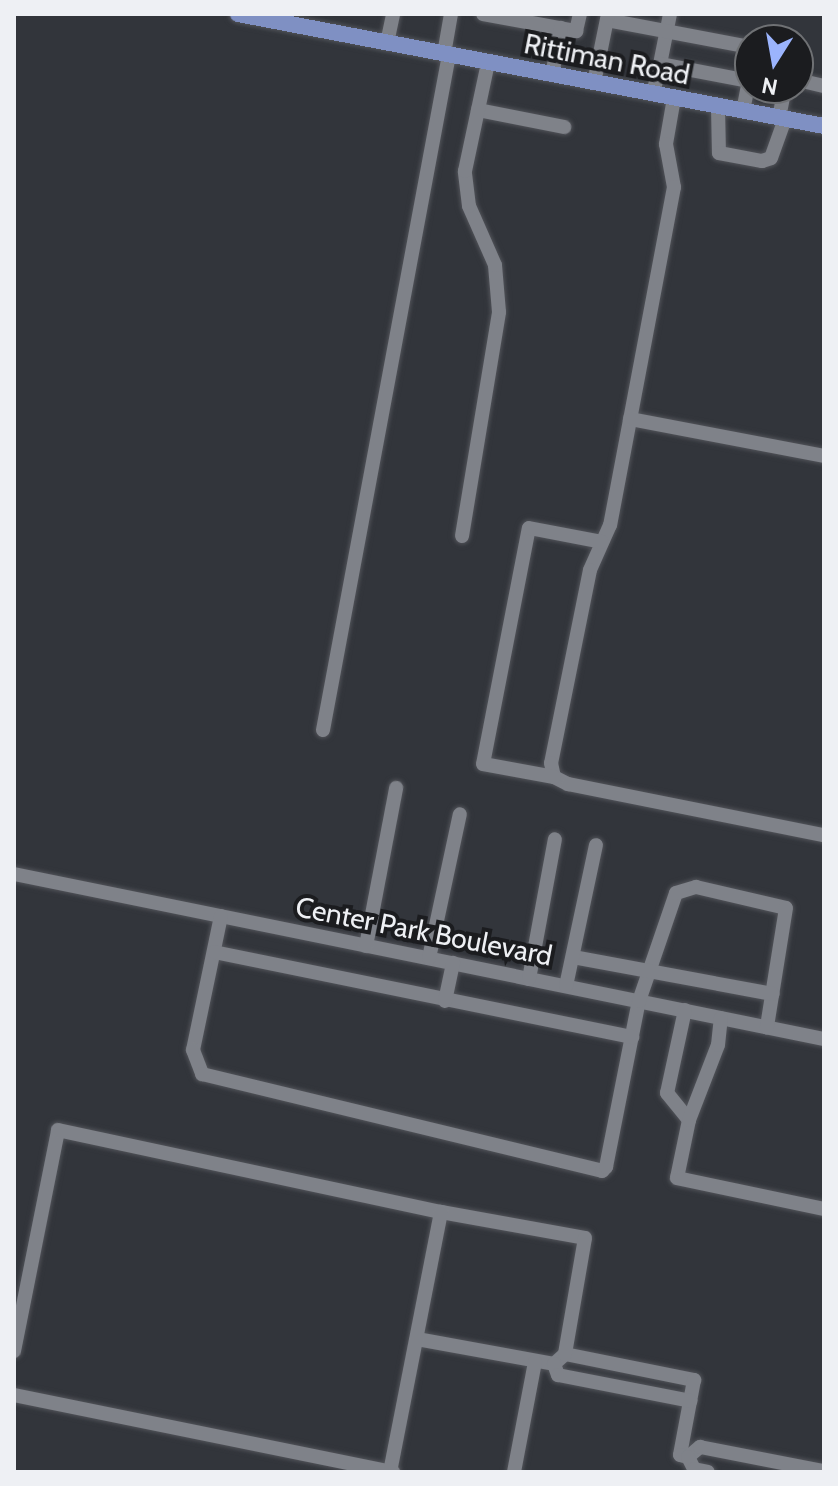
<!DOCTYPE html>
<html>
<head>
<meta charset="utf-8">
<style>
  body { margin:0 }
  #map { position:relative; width:838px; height:1486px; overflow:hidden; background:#32353b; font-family:Cabin,sans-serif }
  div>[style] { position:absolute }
  .roads { filter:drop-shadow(0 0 2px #515359) drop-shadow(0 0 2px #515359) }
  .minor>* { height:14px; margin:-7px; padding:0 7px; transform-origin:7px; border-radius:7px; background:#7f8289 }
  .major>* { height:16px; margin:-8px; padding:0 8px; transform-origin:8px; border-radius:8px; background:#7f90c3 }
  span { translate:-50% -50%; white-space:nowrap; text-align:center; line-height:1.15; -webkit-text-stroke:8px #1b1c1f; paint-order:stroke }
  .street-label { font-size:28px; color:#eef0f4 }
  .frame { position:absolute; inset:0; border:16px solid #eef0f4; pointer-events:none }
  .north { position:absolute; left:734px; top:24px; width:80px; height:80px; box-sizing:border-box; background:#1b1c1f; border:2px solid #6f7174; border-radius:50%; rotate:191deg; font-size:22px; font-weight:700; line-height:32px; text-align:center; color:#eef0f4 }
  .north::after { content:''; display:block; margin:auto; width:28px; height:36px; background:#9bb4fd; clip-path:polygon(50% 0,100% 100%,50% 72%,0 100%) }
</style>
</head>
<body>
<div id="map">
  <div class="roads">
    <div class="minor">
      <div style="left:483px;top:14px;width:95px;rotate:10.4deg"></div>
      <div style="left:576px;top:31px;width:17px;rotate:-77deg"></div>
      <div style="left:670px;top:14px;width:51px;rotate:101.3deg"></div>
      <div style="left:660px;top:64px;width:91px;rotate:10.8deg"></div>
      <div style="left:607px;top:20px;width:146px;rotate:10.7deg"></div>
      <div style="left:387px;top:43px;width:30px;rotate:-78deg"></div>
      <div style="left:444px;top:54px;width:41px;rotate:-80.1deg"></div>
      <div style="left:552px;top:75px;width:48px;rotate:-79.2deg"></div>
      <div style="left:798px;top:80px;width:27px;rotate:13deg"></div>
      <div style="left:594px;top:83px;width:70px;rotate:-78.5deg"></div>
      <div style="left:653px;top:94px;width:31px;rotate:-77deg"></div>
      <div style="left:674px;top:98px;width:47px;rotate:99.9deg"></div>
      <div style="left:666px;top:144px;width:44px;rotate:79.5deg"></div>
      <div style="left:674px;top:187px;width:344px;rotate:100.7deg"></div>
      <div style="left:610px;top:525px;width:49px;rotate:114deg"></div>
      <div style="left:590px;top:570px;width:197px;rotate:101.4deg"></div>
      <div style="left:551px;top:763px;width:14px;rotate:78deg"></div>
      <div style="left:554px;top:777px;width:16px;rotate:27deg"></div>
      <div style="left:568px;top:784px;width:261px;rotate:11.3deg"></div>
      <div style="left:718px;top:107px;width:46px;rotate:88.8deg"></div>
      <div style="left:719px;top:153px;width:44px;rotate:10.5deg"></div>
      <div style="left:762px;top:161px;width:9px;rotate:-18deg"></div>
      <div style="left:771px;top:158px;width:41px;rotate:-70.3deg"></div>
      <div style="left:478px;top:110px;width:88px;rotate:11.2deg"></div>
      <div style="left:743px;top:111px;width:37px;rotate:-79deg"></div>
      <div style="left:779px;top:118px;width:31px;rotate:-79deg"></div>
      <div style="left:630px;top:419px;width:197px;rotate:10.8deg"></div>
      <div style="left:462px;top:536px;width:227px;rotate:-80.6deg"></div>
      <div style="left:499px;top:312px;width:47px;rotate:-94.9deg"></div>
      <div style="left:495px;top:265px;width:64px;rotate:-113.8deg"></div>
      <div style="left:469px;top:206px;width:35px;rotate:-97deg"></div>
      <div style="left:465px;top:171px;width:110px;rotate:-78deg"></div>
      <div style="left:323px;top:730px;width:687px;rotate:-79.43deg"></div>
      <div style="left:554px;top:777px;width:72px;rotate:-169.6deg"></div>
      <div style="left:483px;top:764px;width:240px;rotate:-79deg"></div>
      <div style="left:529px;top:528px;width:74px;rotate:10.9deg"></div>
      <div style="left:14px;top:874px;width:827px;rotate:11.51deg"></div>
      <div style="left:221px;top:916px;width:137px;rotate:101.8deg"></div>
      <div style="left:193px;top:1050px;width:26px;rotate:69deg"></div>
      <div style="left:202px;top:1074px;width:412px;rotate:13.6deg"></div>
      <div style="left:602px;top:1171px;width:6px;rotate:-45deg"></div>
      <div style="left:606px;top:1167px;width:169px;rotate:-78.8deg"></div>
      <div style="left:639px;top:1001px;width:114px;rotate:-71.1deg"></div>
      <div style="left:676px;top:893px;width:21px;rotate:-17deg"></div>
      <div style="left:696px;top:887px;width:92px;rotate:13.1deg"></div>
      <div style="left:786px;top:908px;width:121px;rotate:99.1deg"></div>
      <div style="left:366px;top:946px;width:161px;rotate:-79.2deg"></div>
      <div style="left:214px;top:952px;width:427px;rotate:11.5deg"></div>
      <div style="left:573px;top:957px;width:203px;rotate:10.5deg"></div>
      <div style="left:429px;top:958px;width:147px;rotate:-77.9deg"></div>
      <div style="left:529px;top:979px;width:142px;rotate:-79.5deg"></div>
      <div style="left:566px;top:986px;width:144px;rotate:-78deg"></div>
      <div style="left:445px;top:1001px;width:39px;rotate:-78deg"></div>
      <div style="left:685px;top:1010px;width:85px;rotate:102.2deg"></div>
      <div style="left:667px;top:1093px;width:35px;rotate:51deg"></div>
      <div style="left:689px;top:1120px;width:59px;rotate:101.7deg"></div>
      <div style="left:677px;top:1178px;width:150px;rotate:11.9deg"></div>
      <div style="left:689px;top:1120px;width:80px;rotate:-68.9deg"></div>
      <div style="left:718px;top:1045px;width:27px;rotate:-84deg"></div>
      <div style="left:417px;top:1339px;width:139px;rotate:10.3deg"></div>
      <div style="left:554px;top:1364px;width:15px;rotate:-42deg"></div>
      <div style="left:565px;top:1354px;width:132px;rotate:11.4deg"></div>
      <div style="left:694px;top:1380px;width:76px;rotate:100.6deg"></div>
      <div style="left:680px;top:1455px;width:8px;rotate:14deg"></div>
      <div style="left:14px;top:1351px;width:225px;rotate:-78.7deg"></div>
      <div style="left:58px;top:1130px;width:392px;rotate:12.1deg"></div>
      <div style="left:441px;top:1212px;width:146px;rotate:10.2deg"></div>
      <div style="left:585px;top:1238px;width:118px;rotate:99.8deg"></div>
      <div style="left:554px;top:1364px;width:12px;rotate:70deg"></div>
      <div style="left:558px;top:1375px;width:135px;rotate:11.1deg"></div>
      <div style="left:14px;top:1395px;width:387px;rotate:11.5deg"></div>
      <div style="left:688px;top:1457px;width:16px;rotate:-40deg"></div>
      <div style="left:700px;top:1447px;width:126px;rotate:11deg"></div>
      <div style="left:688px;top:1457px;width:13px;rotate:63deg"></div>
      <div style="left:694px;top:1469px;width:14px;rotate:12deg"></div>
      <div style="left:390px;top:1472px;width:265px;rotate:-78.9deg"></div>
      <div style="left:514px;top:1472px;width:112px;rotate:-79.2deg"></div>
    </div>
    <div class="major">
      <div style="left:238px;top:14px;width:597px;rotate:10.82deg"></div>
    </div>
  </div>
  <div class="street-label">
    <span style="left:607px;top:59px;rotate:11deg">Rittiman Road</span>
    <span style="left:424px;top:931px;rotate:11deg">Center Park Boulevard</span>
  </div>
  <div class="frame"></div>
  <div class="north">N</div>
</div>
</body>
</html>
